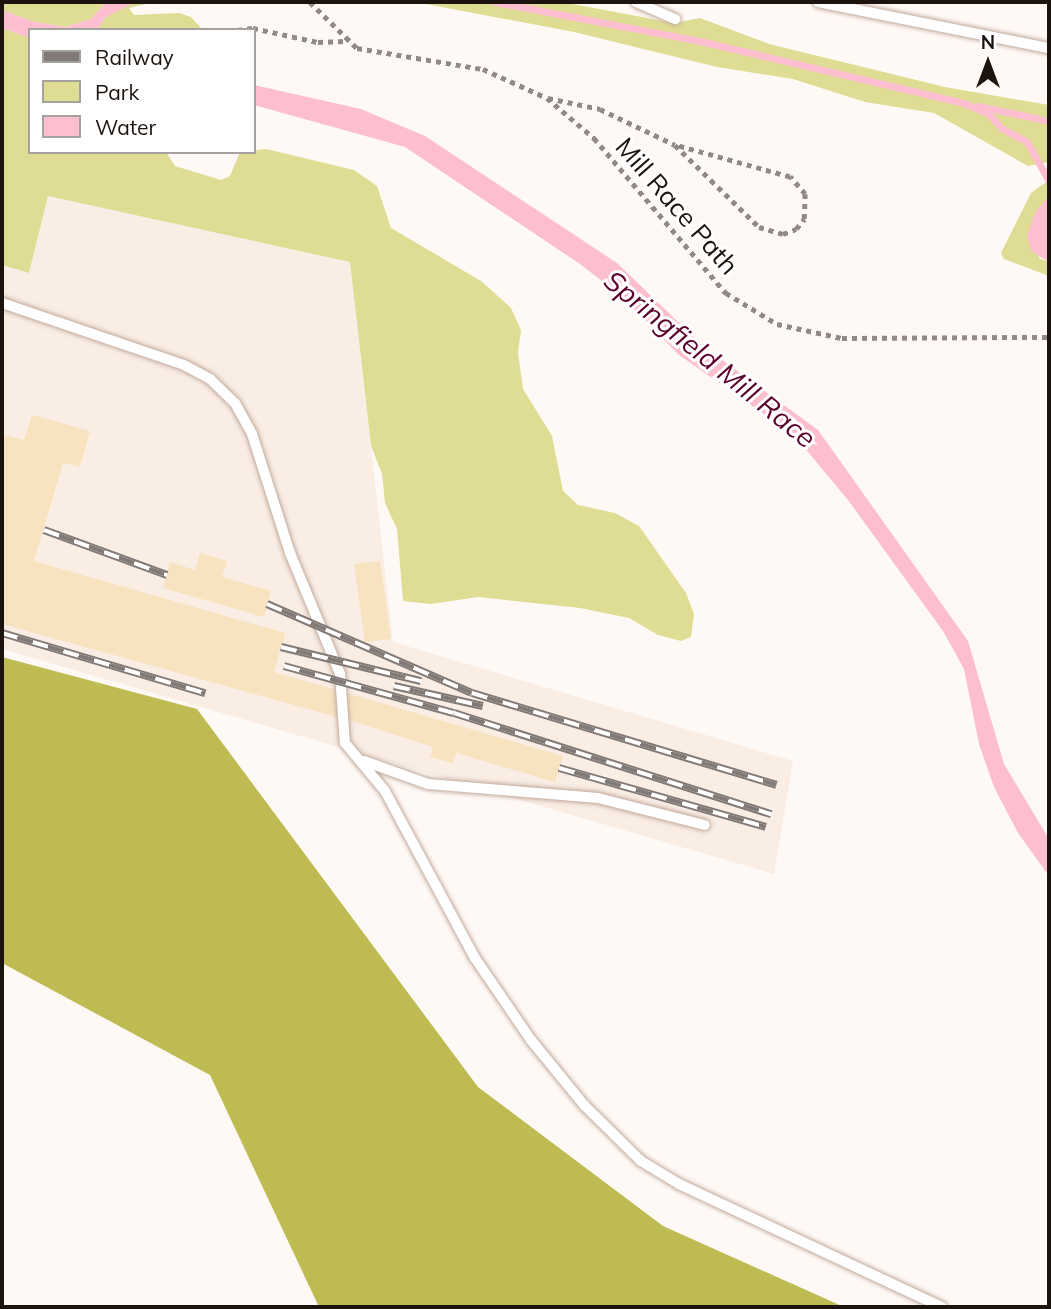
<!DOCTYPE html>
<html>
<head>
<meta charset="utf-8">
<style>
  body { margin:0 }
  #map { position:relative; width:1051px; height:1309px; overflow:hidden; background:#fff9f6; font-family:Mulish,sans-serif }
  div>[style] { position:absolute }
  .built>* { inset:0; background:#f9ede4 }
  .green>* { inset:0; background:#dfdd94 }
  .forest>* { inset:0; background:#bfbb53 }
  .water>* { inset:0; background:#fdbed0 }
  .stream>* { height:7px; margin:-3.5px; padding:0 3.5px; transform-origin:3.5px; border-radius:3.5px; background:#fdbed0 }
  .building>* { inset:0; background:#f8e3c1 }
  .path>* { height:4.5px; margin-top:-2.25px; transform-origin:0; background:repeating-linear-gradient(90deg,#908985 0 5px,transparent 0 10px) }
  .roads { filter:drop-shadow(0 0 2px #c2aa9b) drop-shadow(0 0 2px #c2aa9b) }
  .service>* { height:10px; margin:-5px; padding:0 5px; transform-origin:5px; border-radius:5px; background:#fff }
  .rail>* { height:8px; margin-top:-4px; transform-origin:0; background:repeating-linear-gradient(90deg,#fff 0 16px,#827a76 0 32px); box-sizing:border-box; border-block:2px solid #827a76 }
  span { translate:-50% -50%; white-space:nowrap; text-align:center; line-height:1.15; -webkit-text-stroke:6px #fff; paint-order:stroke }
  .street-label { font-size:26px; color:#1c130e }
  .water-label { font-size:28px; color:#5a002b; font-style:italic }
  .frame { position:absolute; inset:0; border:4px solid #1c130e; pointer-events:none }
  .legend { position:absolute; left:28px; top:28px; width:228px; height:126px; box-sizing:border-box; background:#fff; border:2px solid #a4a19f; margin:0; padding:9px 12px; list-style:none; font-size:21px; color:#1c130e }
  .legend li { display:flex; align-items:center; gap:14px; height:35px }
  .legend b { width:35px; border:2px solid #a4a19f }
  .north { position:absolute; left:953px; top:28px; width:70px; height:70px; -webkit-text-stroke:5px #fff; paint-order:stroke; rotate:0deg; font-size:19px; font-weight:700; line-height:28px; text-align:center; color:#1c130e }
  .north::after { content:''; display:block; margin:auto; width:24px; height:32px; background:#1c130e; clip-path:polygon(50% 0,100% 100%,50% 72%,0 100%) }
</style>
</head>
<body>
<div id="map">
  <div class="built">
    <div style="clip-path:polygon(48px 196px,350px 262px,393px 642px,793px 761px,774px 874px,2px 649px,2px 265px,29px 273px)"></div>
  </div>
  <div class="green">
    <div style="clip-path:polygon(2px 2px,106px 2px,91px 19px,66px 27px,34px 22px,2px 10px)"></div>
    <div style="clip-path:polygon(135px 2px,154px 2px,129px 8px,134px 15px,179px 13px,191px 17px,203px 30px,97px 30px,105px 18px)"></div>
    <div style="clip-path:polygon(415px 2px,562px 2px,674px 23px,700px 18px,769px 44px,945px 87px,1049px 105px,1049px 162px,1028px 166px,934px 113px,865px 102px,793px 79px,717px 67px,574px 32px)"></div>
    <div style="clip-path:polygon(2px 28px,30px 38px,30px 152px,166px 152px,175px 166px,221px 180px,230px 176px,240px 152px,266px 149px,354px 170px,377px 186px,391px 228px,481px 281px,511px 308px,521px 330px,518px 353px,523px 389px,552px 436px,563px 491px,578px 505px,615px 513px,639px 526px,686px 593px,694px 614px,691px 637px,681px 641px,658px 635px,629px 618px,580px 608px,478px 597px,431px 604px,403px 601px,397px 529px,385px 503px,382px 474px,371px 446px,350px 262px,48px 196px,29px 273px,2px 265px)"></div>
    <div style="clip-path:polygon(1049px 180px,1039px 258px,1049px 262px,1049px 276px,1004px 259px,1001px 253px,1031px 193px)"></div>
  </div>
  <div class="forest">
    <div style="clip-path:polygon(2px 657px,197px 709px,478px 1087px,663px 1226px,844px 1307px,319px 1307px,210px 1075px,2px 963px)"></div>
  </div>
  <div class="water">
    <div style="clip-path:polygon(106px 2px,135px 2px,105px 18px,97px 30px,30px 30px,30px 38px,2px 28px,2px 10px,34px 22px,66px 27px,91px 19px)"></div>
    <div style="clip-path:polygon(254px 85px,361px 109px,425px 136px,617px 263px,703px 346px,818px 430px,968px 641px,1004px 764px,1049px 839px,1049px 876px,1018px 833px,994px 787px,979px 744px,964px 669px,943px 631px,848px 500px,793px 434px,679px 355px,620px 295px,580px 264px,405px 147px,254px 105px)"></div>
    <div style="clip-path:polygon(1049px 196px,1049px 262px,1031px 251px,1027px 235px,1036px 211px)"></div>
  </div>
  <div class="stream">
    <div style="left:495px;top:2px;width:213px;rotate:10.8deg"></div>
    <div style="left:704px;top:42px;width:267px;rotate:13.2deg"></div>
    <div style="left:964px;top:103px;width:27px;rotate:24deg"></div>
    <div style="left:989px;top:114px;width:18px;rotate:49deg"></div>
    <div style="left:1001px;top:128px;width:30px;rotate:28deg"></div>
    <div style="left:1027px;top:142px;width:45px;rotate:60.6deg"></div>
    <div style="left:978px;top:106px;width:73px;rotate:11.9deg"></div>
  </div>
  <div class="building">
    <div style="clip-path:polygon(32px 415px,90px 431px,80px 467px,63px 463px,34px 561px,285px 633px,274px 672px,563px 756px,555px 782px,456px 753px,453px 763px,430px 757px,433px 747px,355px 722px,2px 624px,2px 434px,24px 440px)"></div>
    <div style="clip-path:polygon(200px 553px,227px 561px,222px 577px,271px 591px,264px 617px,163px 588px,170px 562px,195px 570px)"></div>
    <div style="clip-path:polygon(380px 561px,391px 639px,365px 642px,354px 564px)"></div>
  </div>
  <div class="path">
    <div style="left:310px;top:2px;width:66px;rotate:44.4deg"></div>
    <div style="left:357px;top:48px;width:128px;rotate:9.5deg"></div>
    <div style="left:483px;top:69px;width:70px;rotate:24.4deg"></div>
    <div style="left:547px;top:98px;width:62px;rotate:40.4deg"></div>
    <div style="left:594px;top:138px;width:204px;rotate:49.6deg"></div>
    <div style="left:726px;top:293px;width:60px;rotate:31.3deg"></div>
    <div style="left:777px;top:324px;width:66px;rotate:12.2deg"></div>
    <div style="left:842px;top:338px;width:207px;rotate:-0.3deg"></div>
    <div style="left:237px;top:30px;width:16px;rotate:-7deg"></div>
    <div style="left:253px;top:28px;width:66px;rotate:12.2deg"></div>
    <div style="left:318px;top:42px;width:27px;rotate:-2deg"></div>
    <div style="left:548px;top:98px;width:53px;rotate:11.9deg"></div>
    <div style="left:600px;top:109px;width:83px;rotate:25.6deg"></div>
    <div style="left:675px;top:145px;width:117px;rotate:44.3deg"></div>
    <div style="left:759px;top:227px;width:25px;rotate:16deg"></div>
    <div style="left:783px;top:234px;width:14px;rotate:-21deg"></div>
    <div style="left:796px;top:229px;width:13px;rotate:-51deg"></div>
    <div style="left:804px;top:219px;width:25px;rotate:-88deg"></div>
    <div style="left:805px;top:194px;width:23px;rotate:-131deg"></div>
    <div style="left:790px;top:177px;width:119px;rotate:-164.5deg"></div>
  </div>
  <div class="roads">
    <div class="service">
      <div style="left:636px;top:2px;width:43px;rotate:23.6deg"></div>
      <div style="left:818px;top:2px;width:236px;rotate:11.3deg"></div>
      <div style="left:2px;top:303px;width:192px;rotate:18.8deg"></div>
      <div style="left:184px;top:365px;width:30px;rotate:28deg"></div>
      <div style="left:210px;top:379px;width:35px;rotate:44deg"></div>
      <div style="left:235px;top:403px;width:35px;rotate:61deg"></div>
      <div style="left:252px;top:434px;width:125px;rotate:72.3deg"></div>
      <div style="left:290px;top:553px;width:131px;rotate:67.5deg"></div>
      <div style="left:340px;top:674px;width:69px;rotate:85.9deg"></div>
      <div style="left:345px;top:743px;width:62px;rotate:50.2deg"></div>
      <div style="left:385px;top:791px;width:190px;rotate:61.7deg"></div>
      <div style="left:475px;top:958px;width:99px;rotate:55.7deg"></div>
      <div style="left:531px;top:1040px;width:84px;rotate:50.8deg"></div>
      <div style="left:584px;top:1105px;width:80px;rotate:44.5deg"></div>
      <div style="left:641px;top:1161px;width:44px;rotate:31.2deg"></div>
      <div style="left:679px;top:1184px;width:290px;rotate:25.1deg"></div>
      <div style="left:364px;top:761px;width:68px;rotate:19.8deg"></div>
      <div style="left:428px;top:784px;width:171px;rotate:4.7deg"></div>
      <div style="left:598px;top:798px;width:110px;rotate:14.2deg"></div>
    </div>
  </div>
  <div class="rail">
    <div style="left:44px;top:530px;width:131px;rotate:20.1deg"></div>
    <div style="left:267px;top:604px;width:223px;rotate:23.5deg"></div>
    <div style="left:472px;top:693px;width:318px;rotate:16.8deg"></div>
    <div style="left:2px;top:633px;width:212px;rotate:16.5deg"></div>
    <div style="left:281px;top:647px;width:144px;rotate:13.7deg"></div>
    <div style="left:284px;top:666px;width:176px;rotate:15.5deg"></div>
    <div style="left:454px;top:713px;width:333px;rotate:17.7deg"></div>
    <div style="left:394px;top:686px;width:91px;rotate:12.7deg"></div>
    <div style="left:559px;top:768px;width:215px;rotate:15.9deg"></div>
  </div>
  <div class="street-label">
    <span style="left:677px;top:206px;rotate:49deg">Mill Race Path</span>
  </div>
  <div class="water-label">
    <span style="left:710px;top:359px;rotate:39deg">Springfield Mill Race</span>
  </div>
  <div class="frame"></div>
  <ul class="legend">
  <li><b style="height:9px;background:#827a76"></b>Railway</li>
  <li><b style="height:19px;background:#dfdd94"></b>Park</li>
  <li><b style="height:19px;background:#fdbed0"></b>Water</li>
  </ul>
  <div class="north">N</div>
</div>
</body>
</html>
